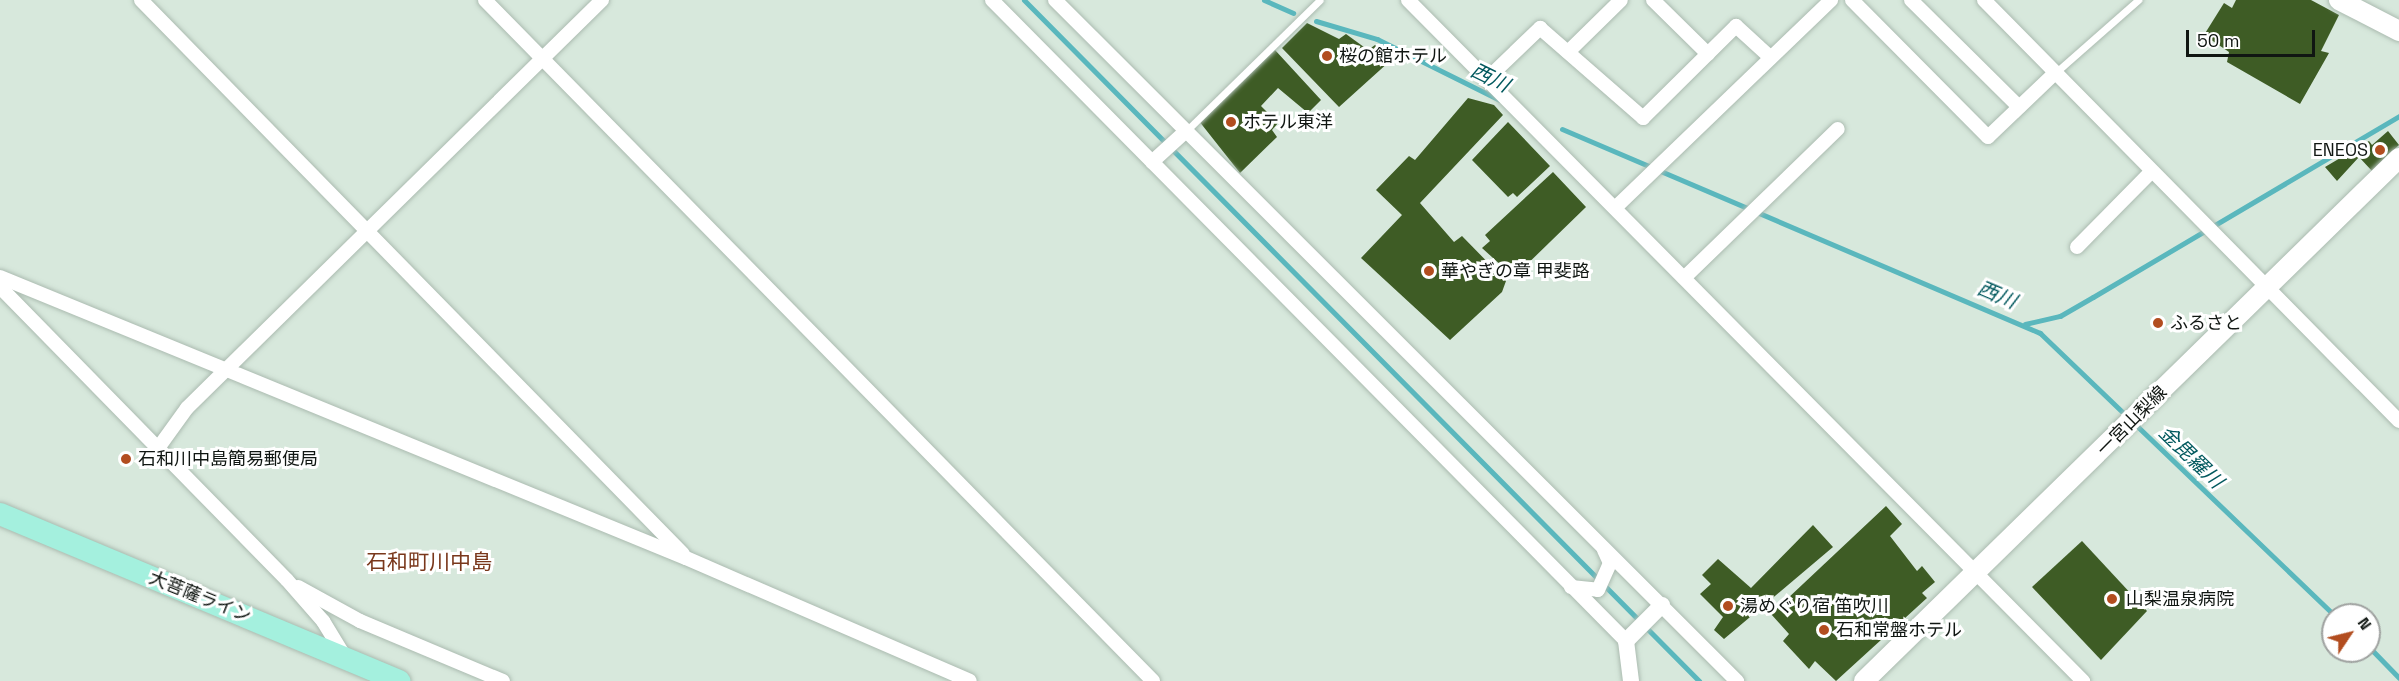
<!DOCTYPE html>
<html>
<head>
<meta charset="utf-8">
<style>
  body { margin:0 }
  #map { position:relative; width:2399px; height:681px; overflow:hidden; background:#d7e8dc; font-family:"Space Grotesk","Noto Sans JP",sans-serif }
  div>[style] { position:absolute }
  .stream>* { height:5px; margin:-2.5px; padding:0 2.5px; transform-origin:2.5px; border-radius:2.5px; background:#5ab7bd }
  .building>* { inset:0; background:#3e5c25 }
  .roads { filter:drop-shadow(0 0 2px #abbbb0) drop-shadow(0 0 2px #abbbb0) }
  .service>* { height:7px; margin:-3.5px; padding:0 3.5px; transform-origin:3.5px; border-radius:3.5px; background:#fff }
  .minor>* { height:14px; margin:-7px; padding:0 7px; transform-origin:7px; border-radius:7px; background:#fff }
  .tertiary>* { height:16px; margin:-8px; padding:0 8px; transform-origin:8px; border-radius:8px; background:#fff }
  .secondary>* { height:20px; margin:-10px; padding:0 10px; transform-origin:10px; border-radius:10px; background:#fff }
  .trunk>* { height:22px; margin:-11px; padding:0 11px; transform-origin:11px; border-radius:11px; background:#a4f0de }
  .dots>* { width:16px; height:16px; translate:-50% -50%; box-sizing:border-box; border:3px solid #fff; border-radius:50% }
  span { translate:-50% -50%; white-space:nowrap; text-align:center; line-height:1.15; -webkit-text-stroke:6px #fff; paint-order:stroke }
  .poi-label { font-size:18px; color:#101612 }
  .left { translate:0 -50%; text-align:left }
  .right { translate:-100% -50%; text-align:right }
  .street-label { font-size:18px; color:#101612 }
  .water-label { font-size:20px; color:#02595e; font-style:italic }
  .quarter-label { font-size:21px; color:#79371b }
  .north { position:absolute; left:2321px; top:603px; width:60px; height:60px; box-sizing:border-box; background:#fff; border:2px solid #9fa2a0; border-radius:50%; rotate:55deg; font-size:16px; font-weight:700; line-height:24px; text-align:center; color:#101612 }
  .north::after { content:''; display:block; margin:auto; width:21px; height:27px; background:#b24d1f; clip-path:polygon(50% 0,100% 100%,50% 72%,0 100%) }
  .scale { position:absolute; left:2186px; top:30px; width:129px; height:27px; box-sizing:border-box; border:3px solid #101612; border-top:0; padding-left:8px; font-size:18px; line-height:21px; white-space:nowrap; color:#101612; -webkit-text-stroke:4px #fff; paint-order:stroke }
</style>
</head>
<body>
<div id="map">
  <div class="stream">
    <div style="left:1024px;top:0;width:959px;rotate:45.25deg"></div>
    <div style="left:1264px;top:0;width:32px;rotate:24deg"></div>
    <div style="left:1316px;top:21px;width:64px;rotate:16.4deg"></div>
    <div style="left:1377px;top:39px;width:137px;rotate:26.4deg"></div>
    <div style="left:1562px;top:129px;width:520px;rotate:23.11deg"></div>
    <div style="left:2040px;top:333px;width:407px;rotate:43.8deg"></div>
    <div style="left:2025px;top:324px;width:36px;rotate:-13deg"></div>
    <div style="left:2060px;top:316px;width:38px;rotate:-30deg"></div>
    <div style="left:2093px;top:297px;width:356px;rotate:-30.6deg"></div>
    <div style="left:2369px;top:647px;width:43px;rotate:45.9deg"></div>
  </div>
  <div class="building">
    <div style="clip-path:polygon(2236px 0,2311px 0,2339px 15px,2321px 51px,2329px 53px,2300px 104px,2227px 62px,2229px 52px,2204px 35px,2224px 3px,2232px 8px)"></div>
    <div style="clip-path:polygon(1307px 23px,1339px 39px,1346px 34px,1368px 50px,1375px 45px,1390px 61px,1339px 107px,1282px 48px)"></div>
    <div style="clip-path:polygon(1275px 50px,1321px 100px,1308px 113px,1278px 88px,1261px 106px,1278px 123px,1272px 130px,1277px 137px,1240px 173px,1199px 121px)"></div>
    <div style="clip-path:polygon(1468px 98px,1494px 105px,1503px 115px,1420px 203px,1454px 242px,1462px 236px,1506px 281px,1502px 292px,1450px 340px,1361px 258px,1402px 215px,1376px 190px,1409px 156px,1415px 160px)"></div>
    <div style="clip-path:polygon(1508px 122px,1550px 166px,1517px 197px,1513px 193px,1508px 197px,1472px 160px)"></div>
    <div style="clip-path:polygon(2388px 131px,2399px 145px,2372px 171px,2359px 157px,2337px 181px,2325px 167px,2369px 141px,2372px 145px)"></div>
    <div style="clip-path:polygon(1553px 172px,1586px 207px,1514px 277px,1482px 248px,1490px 241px,1485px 235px)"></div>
    <div style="clip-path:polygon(1886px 506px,1902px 524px,1890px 536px,1917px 571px,1922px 566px,1935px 582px,1922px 593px,1927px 598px,1836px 681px,1815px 661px,1809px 669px,1783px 641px,1789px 634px,1771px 614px)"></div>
    <div style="clip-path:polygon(1813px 525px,1833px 547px,1724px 639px,1714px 630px,1723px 617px,1700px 594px,1711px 584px,1702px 575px,1718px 559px,1751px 588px)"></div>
    <div style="clip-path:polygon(2082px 541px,2147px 611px,2101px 660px,2032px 587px)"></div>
  </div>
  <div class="roads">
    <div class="service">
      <div style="left:2055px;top:73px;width:111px;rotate:-41.3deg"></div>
      <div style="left:1186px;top:131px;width:187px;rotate:-44.4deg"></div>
    </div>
    <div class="minor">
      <div style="left:141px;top:0;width:775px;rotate:45.63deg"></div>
      <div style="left:485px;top:0;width:954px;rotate:45.55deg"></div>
      <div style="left:992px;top:0;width:902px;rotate:45.31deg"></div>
      <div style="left:1055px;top:0;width:964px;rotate:44.96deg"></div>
      <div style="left:1408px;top:0;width:959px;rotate:45.25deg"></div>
      <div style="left:1653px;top:0;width:77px;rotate:44.5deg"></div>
      <div style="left:1852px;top:0;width:193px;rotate:45.2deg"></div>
      <div style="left:1988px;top:137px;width:93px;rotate:-43.7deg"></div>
      <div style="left:1911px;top:0;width:152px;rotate:44.7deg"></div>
      <div style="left:1984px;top:0;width:591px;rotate:45.41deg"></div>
      <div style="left:1568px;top:52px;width:74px;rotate:-44.5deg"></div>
      <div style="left:1487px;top:79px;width:74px;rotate:-43.9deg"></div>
      <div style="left:1540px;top:28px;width:137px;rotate:41.1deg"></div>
      <div style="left:1643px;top:118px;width:131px;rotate:-44.7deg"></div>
      <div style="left:1736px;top:26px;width:47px;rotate:42.4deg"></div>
      <div style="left:1152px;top:162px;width:46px;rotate:-42.4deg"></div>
      <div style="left:1615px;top:208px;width:300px;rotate:-43.9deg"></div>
      <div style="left:2077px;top:247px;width:105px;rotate:-45.4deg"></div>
      <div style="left:0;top:277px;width:741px;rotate:22.28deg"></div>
      <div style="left:686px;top:558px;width:309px;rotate:23.4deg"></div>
      <div style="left:1684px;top:278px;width:214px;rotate:-44.1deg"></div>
      <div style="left:0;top:287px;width:410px;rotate:45.6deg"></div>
      <div style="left:287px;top:580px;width:55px;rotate:48.7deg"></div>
      <div style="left:323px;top:621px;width:42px;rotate:58.6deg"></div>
      <div style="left:156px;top:451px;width:53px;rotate:-54.2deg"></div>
      <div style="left:187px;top:408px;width:582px;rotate:-44.51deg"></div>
      <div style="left:298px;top:587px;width:71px;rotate:28.7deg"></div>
      <div style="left:360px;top:621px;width:155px;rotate:22.8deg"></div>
      <div style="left:1571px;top:587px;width:27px;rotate:6deg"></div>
      <div style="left:1598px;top:590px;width:30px;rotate:-66deg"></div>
      <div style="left:1610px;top:563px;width:14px;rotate:-115deg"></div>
    </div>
    <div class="tertiary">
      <div style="left:1631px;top:681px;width:40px;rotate:-97.1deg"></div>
      <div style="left:1626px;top:641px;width:51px;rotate:-45deg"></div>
    </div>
    <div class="secondary">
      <div style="left:2339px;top:0;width:68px;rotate:27.3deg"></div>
      <div style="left:1864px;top:681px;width:748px;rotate:-44.35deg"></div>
    </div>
    <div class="trunk">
      <div style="left:0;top:514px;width:433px;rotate:22.7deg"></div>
    </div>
  </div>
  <div class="dots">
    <div style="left:1327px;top:56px;background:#b24d1f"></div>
    <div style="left:1231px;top:122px;background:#b24d1f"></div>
    <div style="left:2380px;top:150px;background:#b24d1f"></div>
    <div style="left:1429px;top:271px;background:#b24d1f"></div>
    <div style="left:2158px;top:323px;background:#b24d1f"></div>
    <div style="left:126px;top:459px;background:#b24d1f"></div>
    <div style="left:2112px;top:599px;background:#b24d1f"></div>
    <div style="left:1728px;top:606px;background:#b24d1f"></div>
    <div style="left:1824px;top:630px;background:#b24d1f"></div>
  </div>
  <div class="poi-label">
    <span class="left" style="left:1339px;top:56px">桜の館ホテル</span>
    <span class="left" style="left:1243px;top:122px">ホテル東洋</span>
    <span class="right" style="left:2368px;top:150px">ENEOS</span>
    <span class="left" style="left:1441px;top:271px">華やぎの章 甲斐路</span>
    <span class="left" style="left:2170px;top:323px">ふるさと</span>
    <span class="left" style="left:138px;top:459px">石和川中島簡易郵便局</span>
    <span class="left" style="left:2126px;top:599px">山梨温泉病院</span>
    <span class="left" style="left:1740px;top:606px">湯めぐり宿 笛吹川</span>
    <span class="left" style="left:1836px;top:630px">石和常盤ホテル</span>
  </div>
  <div class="street-label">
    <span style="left:2132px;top:421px;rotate:-45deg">一宮山梨線</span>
    <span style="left:200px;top:597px;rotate:22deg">大菩薩ライン</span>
  </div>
  <div class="water-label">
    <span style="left:1490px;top:78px;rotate:26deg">西川</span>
    <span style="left:1997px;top:295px;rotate:23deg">西川</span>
    <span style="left:2191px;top:457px;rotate:44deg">金毘羅川</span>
  </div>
  <div class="quarter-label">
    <span style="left:429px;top:562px">石和町川中島</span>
  </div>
  <div class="north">N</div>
  <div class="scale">50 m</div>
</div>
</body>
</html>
